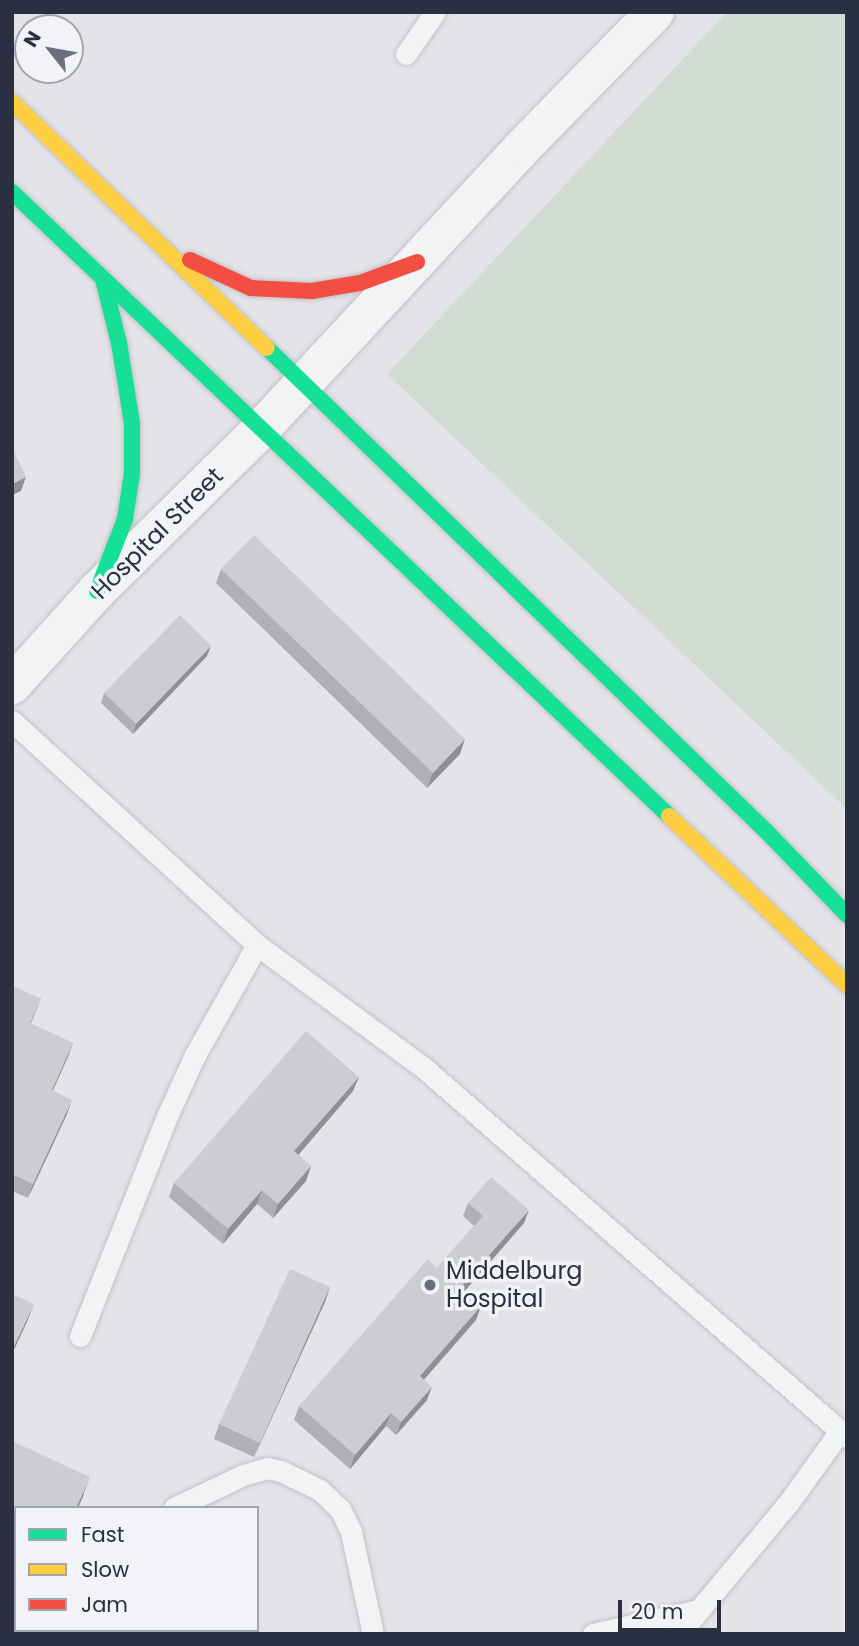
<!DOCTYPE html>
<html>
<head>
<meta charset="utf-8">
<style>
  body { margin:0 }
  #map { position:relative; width:859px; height:1646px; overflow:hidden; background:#e4e4e8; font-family:Poppins,sans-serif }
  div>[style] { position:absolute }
  .green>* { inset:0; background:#d2dbd4 }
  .roads { filter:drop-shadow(0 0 2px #c2c2c6) drop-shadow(0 0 2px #c2c2c6) }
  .lane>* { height:21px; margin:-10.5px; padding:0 10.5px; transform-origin:10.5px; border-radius:10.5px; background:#f2f3f5 }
  .street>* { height:38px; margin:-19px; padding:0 19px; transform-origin:19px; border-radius:19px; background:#f2f3f5 }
  .fast>* { height:16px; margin:-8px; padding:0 8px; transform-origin:8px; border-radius:8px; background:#16e098 }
  .slow>* { height:16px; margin:-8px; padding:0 8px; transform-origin:8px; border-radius:8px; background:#ffcf43 }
  .jam>* { height:16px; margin:-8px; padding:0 8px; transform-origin:8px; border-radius:8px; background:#f24e42 }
  .wall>* { inset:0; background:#afb0b3 }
  .shaded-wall>* { inset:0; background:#8f9092 }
  .building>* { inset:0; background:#cccdd0 }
  .dots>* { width:19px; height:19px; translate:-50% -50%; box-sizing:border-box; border:4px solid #f1f3f7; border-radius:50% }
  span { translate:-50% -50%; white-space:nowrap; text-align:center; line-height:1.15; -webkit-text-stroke:7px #f1f3f7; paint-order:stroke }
  .street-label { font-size:24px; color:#2a2f42 }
  .poi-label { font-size:24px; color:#2a2f42 }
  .left { translate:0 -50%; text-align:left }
  .frame { position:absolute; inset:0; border:14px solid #2a2f42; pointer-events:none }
  .legend { position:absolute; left:14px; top:1506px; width:245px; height:126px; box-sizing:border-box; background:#f1f3f7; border:2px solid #a1a5af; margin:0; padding:9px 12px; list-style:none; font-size:21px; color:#2a2f42 }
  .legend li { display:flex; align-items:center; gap:14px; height:35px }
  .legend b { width:35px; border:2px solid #a1a5af }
  .north { position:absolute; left:14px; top:14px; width:70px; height:70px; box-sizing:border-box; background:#f1f3f7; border:2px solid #a1a5af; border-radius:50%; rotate:301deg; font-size:19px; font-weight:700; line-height:28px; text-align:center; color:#2a2f42 }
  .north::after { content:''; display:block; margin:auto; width:24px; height:32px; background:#6b6e7c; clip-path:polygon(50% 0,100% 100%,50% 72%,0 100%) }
  .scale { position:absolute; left:618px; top:1600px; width:103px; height:32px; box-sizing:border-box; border:4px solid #2a2f42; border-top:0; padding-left:9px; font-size:21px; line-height:24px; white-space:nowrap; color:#2a2f42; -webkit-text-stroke:5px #f1f3f7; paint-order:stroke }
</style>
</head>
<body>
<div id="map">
  <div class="green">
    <div style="clip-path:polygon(727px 12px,847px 12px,847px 809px,387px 374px)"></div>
  </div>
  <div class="roads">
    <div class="lane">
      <div style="left:406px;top:54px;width:51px;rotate:-55.4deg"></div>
      <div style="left:12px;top:721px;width:332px;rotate:42.4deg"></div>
      <div style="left:257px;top:945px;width:207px;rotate:36.4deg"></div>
      <div style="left:424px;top:1068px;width:561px;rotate:41.1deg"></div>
      <div style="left:80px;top:1336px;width:239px;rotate:-68.4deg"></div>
      <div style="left:168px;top:1114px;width:65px;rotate:-65.4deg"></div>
      <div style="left:195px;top:1055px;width:126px;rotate:-60.6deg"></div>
      <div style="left:174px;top:1508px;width:76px;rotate:-25.6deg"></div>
      <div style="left:243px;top:1475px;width:25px;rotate:-16deg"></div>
      <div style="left:267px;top:1468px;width:14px;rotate:12deg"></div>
      <div style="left:281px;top:1471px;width:43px;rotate:26deg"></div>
      <div style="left:320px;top:1490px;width:28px;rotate:44deg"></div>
      <div style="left:340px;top:1509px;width:25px;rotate:64deg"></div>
      <div style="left:351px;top:1532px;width:104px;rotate:77.8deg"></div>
      <div style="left:124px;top:1630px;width:4px;rotate:76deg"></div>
      <div style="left:104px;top:1634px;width:4px;rotate:-76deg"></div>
      <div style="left:593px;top:1634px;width:109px;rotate:-12.8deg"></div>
      <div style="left:679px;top:1634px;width:172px;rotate:-50.2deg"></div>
      <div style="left:789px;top:1502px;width:87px;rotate:-54.3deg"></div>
    </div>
    <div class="street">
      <div style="left:12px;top:685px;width:127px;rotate:-47.9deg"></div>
      <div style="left:97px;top:591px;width:231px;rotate:-44.6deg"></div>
      <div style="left:261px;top:429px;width:384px;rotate:-47.1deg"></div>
      <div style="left:522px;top:148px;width:190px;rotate:-45.6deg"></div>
    </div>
    <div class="fast">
      <div style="left:12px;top:192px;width:906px;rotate:43.52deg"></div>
      <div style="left:267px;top:348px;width:694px;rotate:44.07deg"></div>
      <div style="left:766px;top:831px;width:117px;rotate:46deg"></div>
      <div style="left:97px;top:591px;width:77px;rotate:-68.7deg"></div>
      <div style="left:125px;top:519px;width:47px;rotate:-81.3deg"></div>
      <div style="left:132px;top:473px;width:50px;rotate:-90deg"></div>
      <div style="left:132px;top:423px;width:81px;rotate:-99.2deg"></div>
      <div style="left:119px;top:343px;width:66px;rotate:-104deg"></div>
    </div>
    <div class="slow">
      <div style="left:12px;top:102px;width:354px;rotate:44deg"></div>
      <div style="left:669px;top:816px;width:245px;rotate:43.5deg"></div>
    </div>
    <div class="jam">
      <div style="left:190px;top:260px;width:67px;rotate:24.7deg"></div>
      <div style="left:251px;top:288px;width:61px;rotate:2.8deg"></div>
      <div style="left:312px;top:291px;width:49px;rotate:-9.5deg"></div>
      <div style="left:360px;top:283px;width:61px;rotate:-20.2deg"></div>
    </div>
  </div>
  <div class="wall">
    <div style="clip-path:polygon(221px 569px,460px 754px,427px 788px,216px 583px)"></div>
    <div style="clip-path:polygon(207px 656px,133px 734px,101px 703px,104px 693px)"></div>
    <div style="clip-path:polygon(12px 986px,41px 999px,31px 1024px,73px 1043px,53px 1091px,67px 1114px,28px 1198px,12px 1191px)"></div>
    <div style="clip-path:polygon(359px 1077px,353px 1091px,298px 1155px,311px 1166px,306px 1181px,273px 1218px,257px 1204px,223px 1244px,169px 1197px,174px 1183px)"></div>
    <div style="clip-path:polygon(468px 1203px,524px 1223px,464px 1292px,481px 1306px,476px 1320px,424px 1379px,427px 1400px,396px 1435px,386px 1426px,350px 1469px,294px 1420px,299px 1406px,437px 1268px,474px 1226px,463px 1216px)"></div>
    <div style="clip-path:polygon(330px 1287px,325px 1302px,254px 1457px,214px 1439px,219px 1424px)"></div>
    <div style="clip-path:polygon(12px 1441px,84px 1495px,78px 1508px,16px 1508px,16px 1630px,22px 1630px,20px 1634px,12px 1634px)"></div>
  </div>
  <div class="shaded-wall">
    <div style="clip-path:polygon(26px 477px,21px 491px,12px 495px,12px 484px)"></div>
    <div style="clip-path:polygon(211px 646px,207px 656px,133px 734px,136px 724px)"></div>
    <div style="clip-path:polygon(465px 739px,460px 754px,427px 788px,433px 773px)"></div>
    <div style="clip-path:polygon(73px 1043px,68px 1057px,46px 1105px,52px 1090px)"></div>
    <div style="clip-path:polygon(359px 1077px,353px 1091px,289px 1166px,294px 1151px)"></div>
    <div style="clip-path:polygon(72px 1100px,67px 1114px,28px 1198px,33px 1184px)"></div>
    <div style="clip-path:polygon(311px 1166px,306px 1181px,273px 1218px,278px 1204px)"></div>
    <div style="clip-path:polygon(262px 1190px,257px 1204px,223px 1244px,228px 1229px)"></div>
    <div style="clip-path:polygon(529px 1210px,524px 1223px,455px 1302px,460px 1288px)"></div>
    <div style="clip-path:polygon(330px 1287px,325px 1302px,254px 1457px,260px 1443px)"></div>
    <div style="clip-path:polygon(34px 1304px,27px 1322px,12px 1354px,12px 1350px)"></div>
    <div style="clip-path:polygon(481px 1306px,476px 1320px,415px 1390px,420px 1376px)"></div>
    <div style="clip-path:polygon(432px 1387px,427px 1400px,396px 1435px,401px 1422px)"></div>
    <div style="clip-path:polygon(391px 1413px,386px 1426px,350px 1469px,355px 1455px)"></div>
    <div style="clip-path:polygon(90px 1477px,78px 1508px,76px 1508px)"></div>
  </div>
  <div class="building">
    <div style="clip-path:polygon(12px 447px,26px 477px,12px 484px)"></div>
    <div style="clip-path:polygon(254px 535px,465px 739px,433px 773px,221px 569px)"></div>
    <div style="clip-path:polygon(180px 615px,211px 646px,136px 724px,104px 693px)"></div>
    <div style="clip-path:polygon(12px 986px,41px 999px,30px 1023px,73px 1043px,52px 1090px,72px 1100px,33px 1184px,12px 1174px)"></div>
    <div style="clip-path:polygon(306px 1031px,359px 1077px,294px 1151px,311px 1166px,278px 1204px,262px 1190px,228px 1229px,174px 1183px)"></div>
    <div style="clip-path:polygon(491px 1177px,529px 1210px,460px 1288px,481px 1306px,420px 1376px,432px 1387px,401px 1422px,391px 1413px,355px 1455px,299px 1406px,428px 1259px,437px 1268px,483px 1216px,468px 1203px)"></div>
    <div style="clip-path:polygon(290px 1269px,330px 1287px,260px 1443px,219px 1424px)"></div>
    <div style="clip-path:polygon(12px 1294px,34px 1304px,12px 1350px)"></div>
    <div style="clip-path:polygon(12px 1441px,90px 1477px,76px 1508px,16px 1508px,16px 1625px,12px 1623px)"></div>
  </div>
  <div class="dots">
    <div style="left:430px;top:1285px;background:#6b6e7c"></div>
  </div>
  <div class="street-label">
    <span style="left:157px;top:533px;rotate:-45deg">Hospital Street</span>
  </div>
  <div class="poi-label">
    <span class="left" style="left:446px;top:1285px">Middelburg<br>Hospital</span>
  </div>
  <div class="frame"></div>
  <ul class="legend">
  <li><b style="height:9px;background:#16e098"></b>Fast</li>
  <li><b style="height:9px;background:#ffcf43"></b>Slow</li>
  <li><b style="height:9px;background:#f24e42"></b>Jam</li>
  </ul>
  <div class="north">N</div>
  <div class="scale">20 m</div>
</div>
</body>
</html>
